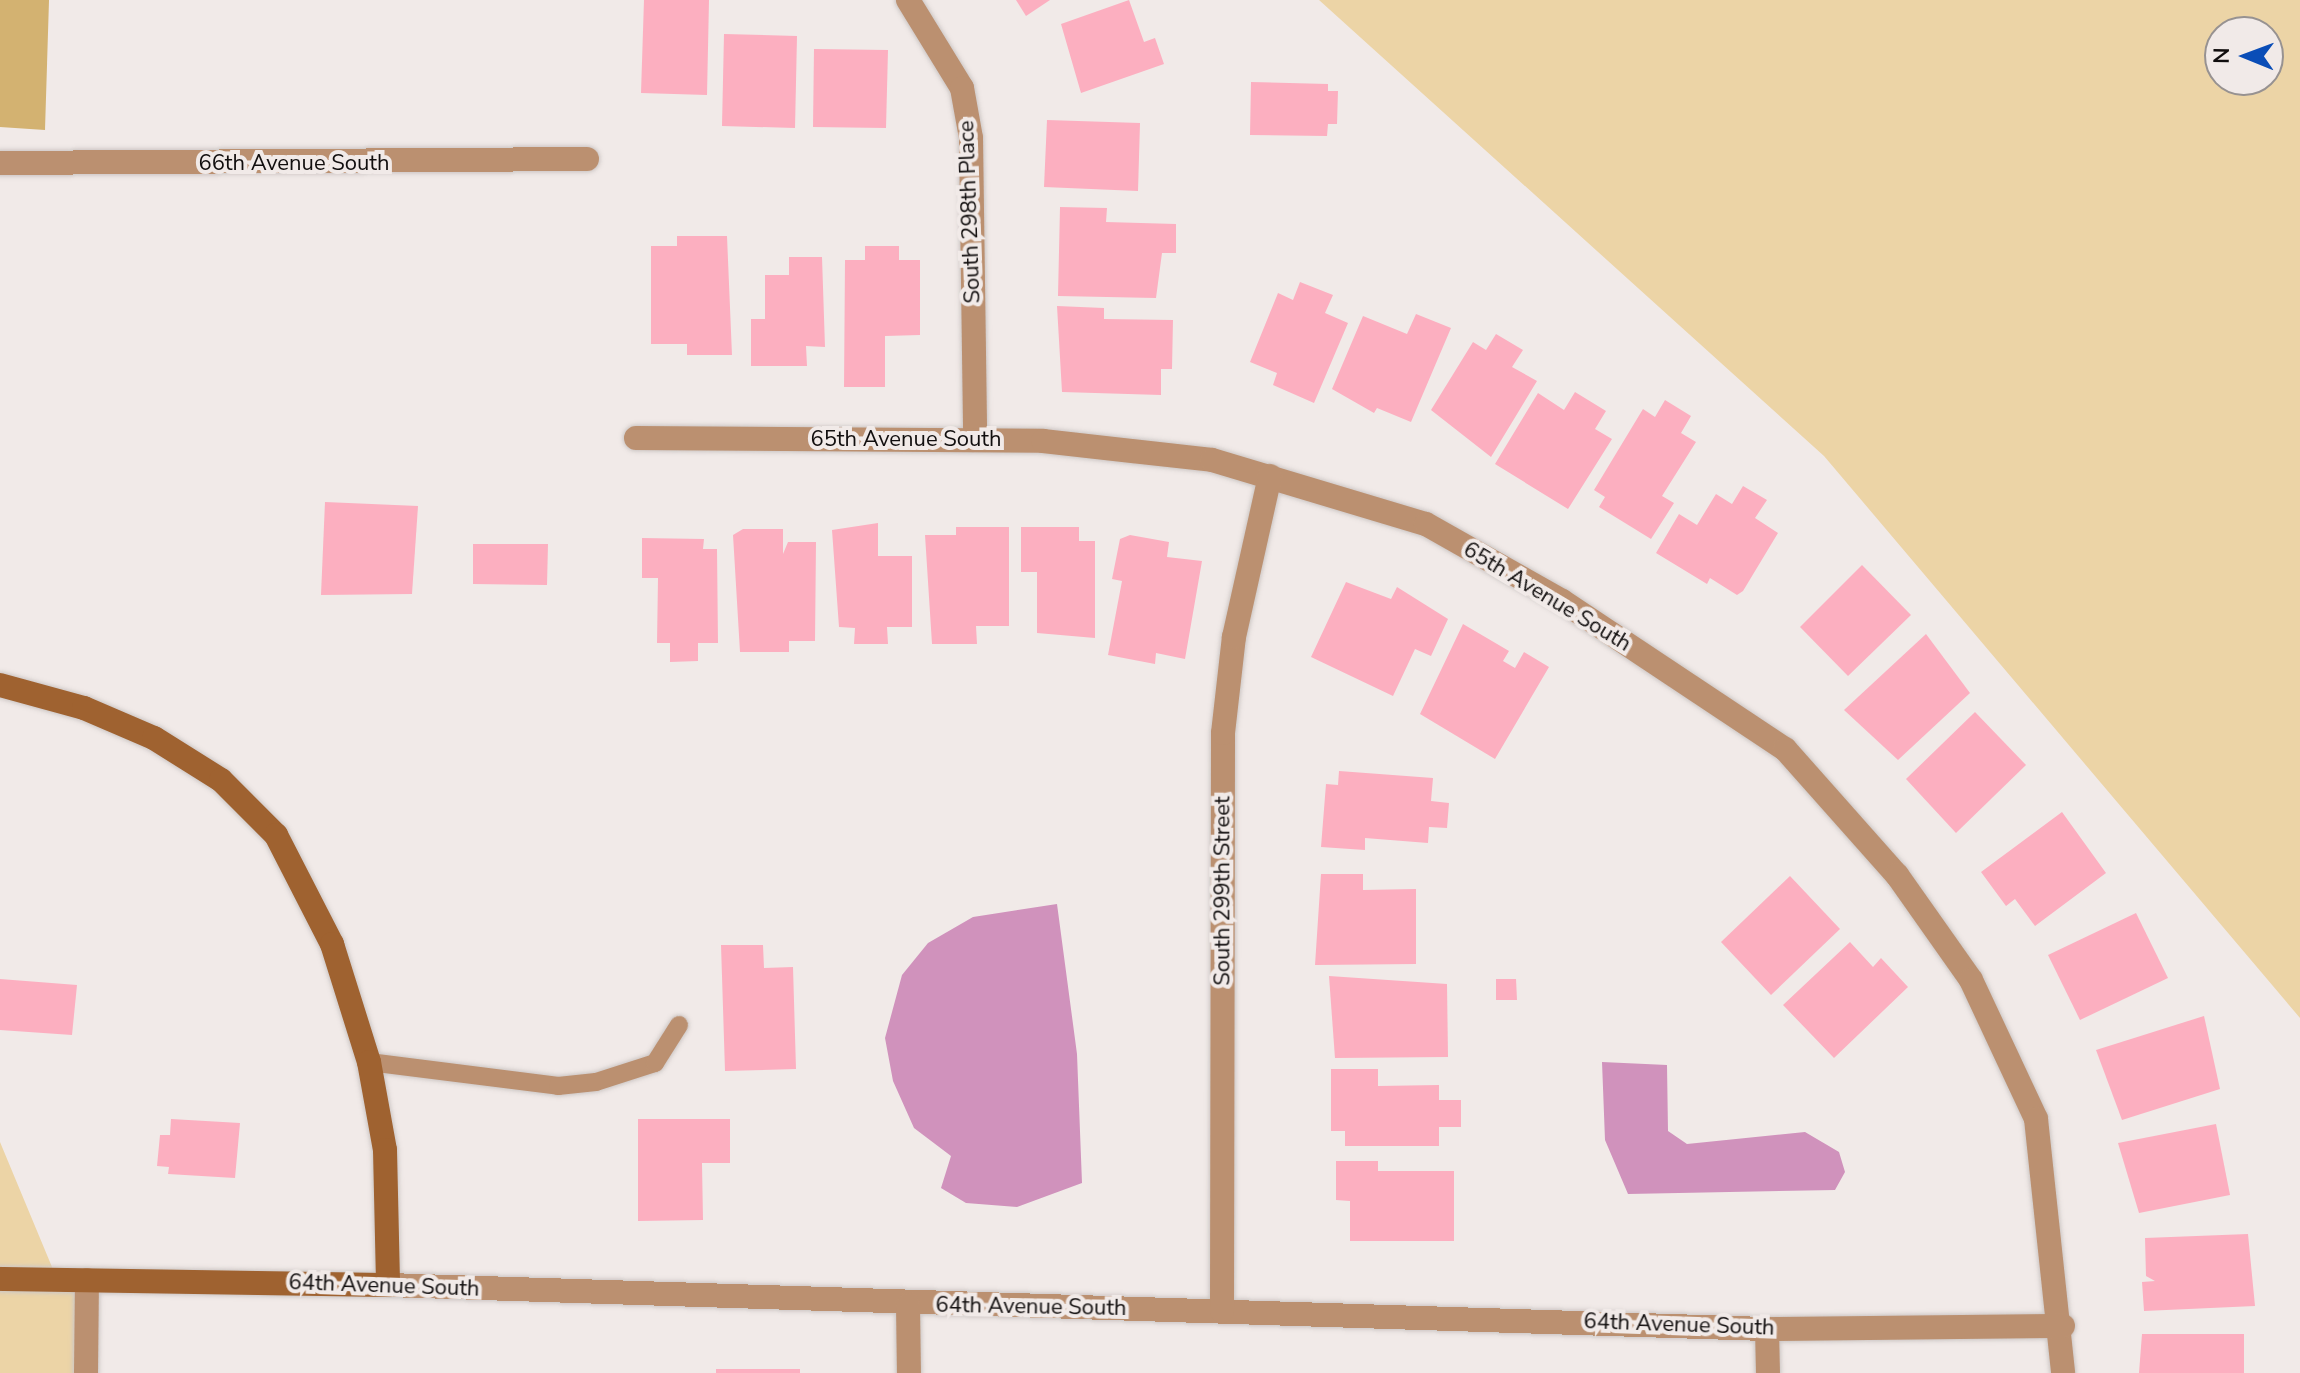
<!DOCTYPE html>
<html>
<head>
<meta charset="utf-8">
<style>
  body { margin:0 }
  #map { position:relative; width:2300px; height:1373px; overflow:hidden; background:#f1eae8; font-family:"Nunito Sans",sans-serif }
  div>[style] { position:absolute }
  .green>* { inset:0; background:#ecd4a6 }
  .forest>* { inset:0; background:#d3b271 }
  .water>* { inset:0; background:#d092bc }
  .building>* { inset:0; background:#fcafc0 }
  .roads { filter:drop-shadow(0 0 2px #cdc7c5) drop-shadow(0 0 2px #cdc7c5) }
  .lane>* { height:18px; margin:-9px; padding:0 9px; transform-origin:9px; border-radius:9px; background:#bb9070 }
  .street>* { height:24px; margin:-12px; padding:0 12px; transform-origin:12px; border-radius:12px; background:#bb9070 }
  .secondary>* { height:24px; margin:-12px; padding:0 12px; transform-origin:12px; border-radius:12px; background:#9f6230 }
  span { translate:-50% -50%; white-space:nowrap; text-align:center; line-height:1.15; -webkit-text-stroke:8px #f1eae8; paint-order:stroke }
  .street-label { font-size:22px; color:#110e0e }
  .north { position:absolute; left:2204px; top:16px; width:80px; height:80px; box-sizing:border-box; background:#f1eae8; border:2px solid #979291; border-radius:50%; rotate:271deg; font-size:22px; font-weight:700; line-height:32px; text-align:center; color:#110e0e }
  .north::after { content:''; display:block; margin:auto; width:28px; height:36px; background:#0a4db7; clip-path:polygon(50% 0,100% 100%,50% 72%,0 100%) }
</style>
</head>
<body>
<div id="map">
  <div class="green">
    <div style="clip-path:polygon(evenodd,1319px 0,2300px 0,2300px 1018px,1824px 456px,1319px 0,2220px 32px,2268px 32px,2268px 80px,2220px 80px,2220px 32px)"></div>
    <div style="clip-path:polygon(0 1142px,57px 1279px,87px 1280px,86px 1373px,0 1373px)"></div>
  </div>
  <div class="forest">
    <div style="clip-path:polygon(0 0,49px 0,45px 130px,0 127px)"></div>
  </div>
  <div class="water">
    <div style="clip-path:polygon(1057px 904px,1077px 1054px,1082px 1183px,1017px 1207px,966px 1203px,941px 1188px,951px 1156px,914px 1128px,893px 1081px,885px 1038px,902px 975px,928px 943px,973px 917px)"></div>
    <div style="clip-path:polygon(1602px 1062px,1667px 1065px,1668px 1131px,1687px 1144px,1805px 1132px,1839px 1152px,1845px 1172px,1835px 1190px,1628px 1194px,1605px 1140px)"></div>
  </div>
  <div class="building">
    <div style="clip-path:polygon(644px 0,709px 0,707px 95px,641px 93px)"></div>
    <div style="clip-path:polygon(1016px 0,1050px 0,1026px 16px)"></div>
    <div style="clip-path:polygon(1129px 0,1144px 42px,1155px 38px,1164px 64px,1081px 93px,1061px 24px)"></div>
    <div style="clip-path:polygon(724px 34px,797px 36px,795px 128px,722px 126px)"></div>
    <div style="clip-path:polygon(814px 49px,888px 50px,886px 128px,813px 127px)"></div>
    <div style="clip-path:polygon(1251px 82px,1328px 84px,1328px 91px,1338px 91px,1337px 124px,1328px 124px,1327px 136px,1250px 135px)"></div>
    <div style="clip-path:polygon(1047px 120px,1140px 123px,1138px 191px,1044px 187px)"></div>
    <div style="clip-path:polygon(1060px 207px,1107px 208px,1106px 222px,1176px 224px,1176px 253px,1162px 253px,1156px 298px,1058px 296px)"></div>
    <div style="clip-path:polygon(677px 236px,727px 236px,732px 355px,687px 355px,687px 344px,651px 344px,651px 246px,677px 246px)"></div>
    <div style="clip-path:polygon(865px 246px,899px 246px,899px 260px,920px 260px,920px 335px,885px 336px,885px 387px,844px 387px,845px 260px,865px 260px)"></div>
    <div style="clip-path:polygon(789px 257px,822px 257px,825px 347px,806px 346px,807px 366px,751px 366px,751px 319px,765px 319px,765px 275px,789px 275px)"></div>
    <div style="clip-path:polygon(1300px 282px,1333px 295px,1325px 313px,1348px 323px,1314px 403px,1273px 385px,1277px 373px,1250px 362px,1278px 293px,1293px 300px)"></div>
    <div style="clip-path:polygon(1057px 306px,1104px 308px,1104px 319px,1173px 320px,1172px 369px,1161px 369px,1161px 395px,1062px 392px)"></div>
    <div style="clip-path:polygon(1416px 314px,1451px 328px,1411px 422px,1377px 408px,1374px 413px,1332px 389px,1363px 316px,1407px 334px)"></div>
    <div style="clip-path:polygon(1496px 334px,1523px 350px,1512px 367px,1537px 381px,1491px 457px,1431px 410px,1473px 342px,1486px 350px)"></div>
    <div style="clip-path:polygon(1575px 392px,1606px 411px,1595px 429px,1612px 439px,1568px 509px,1495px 464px,1538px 393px,1564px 410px)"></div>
    <div style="clip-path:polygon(1665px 400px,1691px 416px,1681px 433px,1696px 442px,1662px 496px,1674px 503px,1651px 539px,1599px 507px,1605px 497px,1594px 490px,1643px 409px,1655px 417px)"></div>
    <div style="clip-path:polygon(1743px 486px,1767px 500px,1755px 518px,1778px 533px,1743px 591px,1737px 595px,1710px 578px,1707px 584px,1656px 553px,1679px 514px,1697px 525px,1716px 494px,1732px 504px)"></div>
    <div style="clip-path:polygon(325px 502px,418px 506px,412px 594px,321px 595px)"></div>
    <div style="clip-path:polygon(878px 523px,878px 556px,912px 556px,912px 627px,887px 627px,888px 644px,854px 644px,855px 628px,839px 627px,832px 530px)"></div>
    <div style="clip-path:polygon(956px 527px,1009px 527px,1009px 626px,976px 626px,977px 644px,932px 644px,925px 535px,956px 535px)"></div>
    <div style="clip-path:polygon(1021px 527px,1079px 527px,1079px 541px,1095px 541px,1095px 638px,1037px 633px,1037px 572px,1021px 572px)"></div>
    <div style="clip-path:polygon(743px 529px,783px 529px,783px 554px,788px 542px,816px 542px,815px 641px,789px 641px,789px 652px,740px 652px,733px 535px)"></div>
    <div style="clip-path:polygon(1130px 535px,1169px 542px,1167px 557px,1202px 561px,1185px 659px,1156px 653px,1155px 664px,1108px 655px,1122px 581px,1112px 579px,1120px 539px)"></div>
    <div style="clip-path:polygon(642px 538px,704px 539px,703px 549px,717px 549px,718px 643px,698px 643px,698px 661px,670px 662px,670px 643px,657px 643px,658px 578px,642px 578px)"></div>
    <div style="clip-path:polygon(473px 544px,548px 544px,547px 585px,473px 584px)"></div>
    <div style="clip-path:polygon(1862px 565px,1911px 615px,1848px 676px,1800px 627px)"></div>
    <div style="clip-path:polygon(1346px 582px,1391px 599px,1397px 587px,1448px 619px,1431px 656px,1415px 649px,1393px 696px,1311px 657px)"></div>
    <div style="clip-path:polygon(1463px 624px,1509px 651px,1503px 661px,1515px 668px,1524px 652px,1549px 667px,1495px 759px,1420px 714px)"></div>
    <div style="clip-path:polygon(1926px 634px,1970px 693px,1898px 760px,1844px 710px)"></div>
    <div style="clip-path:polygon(1975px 712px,2026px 765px,1956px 833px,1906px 779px)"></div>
    <div style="clip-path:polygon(1339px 771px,1433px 778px,1431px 801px,1449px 803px,1447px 828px,1429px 827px,1428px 843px,1365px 838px,1365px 850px,1321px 847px,1326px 784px,1338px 785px)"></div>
    <div style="clip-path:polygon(2062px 812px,2106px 873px,2035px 926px,2015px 899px,2006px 906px,1981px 872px)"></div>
    <div style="clip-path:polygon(1321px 874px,1363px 874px,1363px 890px,1416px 889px,1416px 964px,1315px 965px)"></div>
    <div style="clip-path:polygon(1790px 876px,1840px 929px,1771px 995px,1721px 942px)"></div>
    <div style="clip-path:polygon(2136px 913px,2168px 978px,2080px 1020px,2048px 955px)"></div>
    <div style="clip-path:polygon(1850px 942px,1873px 967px,1881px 958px,1908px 987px,1834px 1058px,1783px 1005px)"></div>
    <div style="clip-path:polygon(721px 945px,763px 945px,764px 968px,793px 967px,796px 1069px,725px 1071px)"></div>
    <div style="clip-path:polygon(1329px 976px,1447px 984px,1448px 1057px,1335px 1058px)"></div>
    <div style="clip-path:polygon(0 979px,77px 985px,72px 1035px,0 1030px)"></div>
    <div style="clip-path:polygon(1496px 979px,1516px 979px,1517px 1000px,1496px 1000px)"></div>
    <div style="clip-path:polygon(2204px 1016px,2220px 1089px,2122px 1120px,2096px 1050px)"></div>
    <div style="clip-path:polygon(1331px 1069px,1378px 1069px,1378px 1086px,1439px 1085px,1439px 1100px,1461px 1100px,1461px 1127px,1439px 1127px,1439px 1146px,1345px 1146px,1345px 1131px,1331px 1131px)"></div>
    <div style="clip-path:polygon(171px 1119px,240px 1123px,235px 1178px,168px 1174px,169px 1167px,157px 1166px,160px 1135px,170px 1135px)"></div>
    <div style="clip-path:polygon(638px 1119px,730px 1119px,730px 1163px,702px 1163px,703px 1220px,638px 1221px)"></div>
    <div style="clip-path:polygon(2216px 1124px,2230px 1195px,2139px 1213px,2118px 1143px)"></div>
    <div style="clip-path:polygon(1336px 1161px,1378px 1161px,1378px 1171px,1454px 1171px,1454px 1241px,1350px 1241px,1350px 1201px,1336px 1200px)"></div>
    <div style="clip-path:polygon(2248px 1234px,2255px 1306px,2144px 1311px,2142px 1282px,2155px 1281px,2146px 1276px,2145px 1238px)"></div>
    <div style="clip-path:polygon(2142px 1334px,2244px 1334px,2244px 1373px,2139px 1373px)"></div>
    <div style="clip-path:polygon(716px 1369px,800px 1369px,800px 1373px,716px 1373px)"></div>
  </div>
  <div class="roads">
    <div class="lane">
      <div style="left:369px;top:1062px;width:191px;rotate:7.2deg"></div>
      <div style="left:558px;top:1086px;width:38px;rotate:-6deg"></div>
      <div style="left:596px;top:1082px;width:62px;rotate:-17.9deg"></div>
      <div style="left:655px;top:1063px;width:45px;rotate:-57.7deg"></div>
    </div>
    <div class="street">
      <div style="left:908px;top:0;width:103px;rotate:58.5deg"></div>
      <div style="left:962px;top:88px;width:51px;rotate:79.8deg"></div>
      <div style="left:971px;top:138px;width:302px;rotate:89.2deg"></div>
      <div style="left:0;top:163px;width:587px;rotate:-0.39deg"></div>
      <div style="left:636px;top:438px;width:407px;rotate:0.4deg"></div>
      <div style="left:1043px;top:441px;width:170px;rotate:6.4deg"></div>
      <div style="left:1212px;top:460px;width:223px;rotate:16.7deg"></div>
      <div style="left:1426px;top:524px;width:156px;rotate:29.5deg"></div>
      <div style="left:1562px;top:601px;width:268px;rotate:33.6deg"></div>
      <div style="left:1785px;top:749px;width:169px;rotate:48.4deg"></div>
      <div style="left:1897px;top:875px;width:128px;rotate:54.8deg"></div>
      <div style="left:1971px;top:980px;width:153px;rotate:64.9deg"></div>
      <div style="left:2036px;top:1119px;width:255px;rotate:83.9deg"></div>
      <div style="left:388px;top:1285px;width:1380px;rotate:1.83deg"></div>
      <div style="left:1767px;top:1329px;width:296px;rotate:-0.6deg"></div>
      <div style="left:908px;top:1305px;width:68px;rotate:89.2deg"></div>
      <div style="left:1222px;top:1311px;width:578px;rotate:-89.9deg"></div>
      <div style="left:1223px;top:733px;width:97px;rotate:-83.5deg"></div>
      <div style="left:1234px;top:637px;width:165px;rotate:-77.4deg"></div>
      <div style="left:1767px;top:1329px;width:44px;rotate:88.7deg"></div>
      <div style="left:86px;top:1373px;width:93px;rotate:-89.4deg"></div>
    </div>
    <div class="secondary">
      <div style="left:0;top:685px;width:87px;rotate:15.3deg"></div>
      <div style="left:84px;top:708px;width:76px;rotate:23.2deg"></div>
      <div style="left:154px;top:738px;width:79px;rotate:32.1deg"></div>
      <div style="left:221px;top:780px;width:78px;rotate:45deg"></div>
      <div style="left:276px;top:835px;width:123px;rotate:62.8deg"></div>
      <div style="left:332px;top:944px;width:124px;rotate:72.6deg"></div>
      <div style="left:369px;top:1062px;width:89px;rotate:79.7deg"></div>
      <div style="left:385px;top:1150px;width:135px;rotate:88.7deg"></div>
      <div style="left:388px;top:1285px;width:388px;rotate:-179.1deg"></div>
    </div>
  </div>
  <div class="street-label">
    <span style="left:294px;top:164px">66th Avenue South</span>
    <span style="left:970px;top:212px;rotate:-92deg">South 298th Place</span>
    <span style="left:906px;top:440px">65th Avenue South</span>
    <span style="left:1547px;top:597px;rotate:31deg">65th Avenue South</span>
    <span style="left:1223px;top:891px;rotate:-90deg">South 299th Street</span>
    <span style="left:384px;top:1286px;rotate:2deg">64th Avenue South</span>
    <span style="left:1031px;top:1307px;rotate:1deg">64th Avenue South</span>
    <span style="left:1679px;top:1325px;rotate:2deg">64th Avenue South</span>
  </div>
  <div class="north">N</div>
</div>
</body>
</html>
